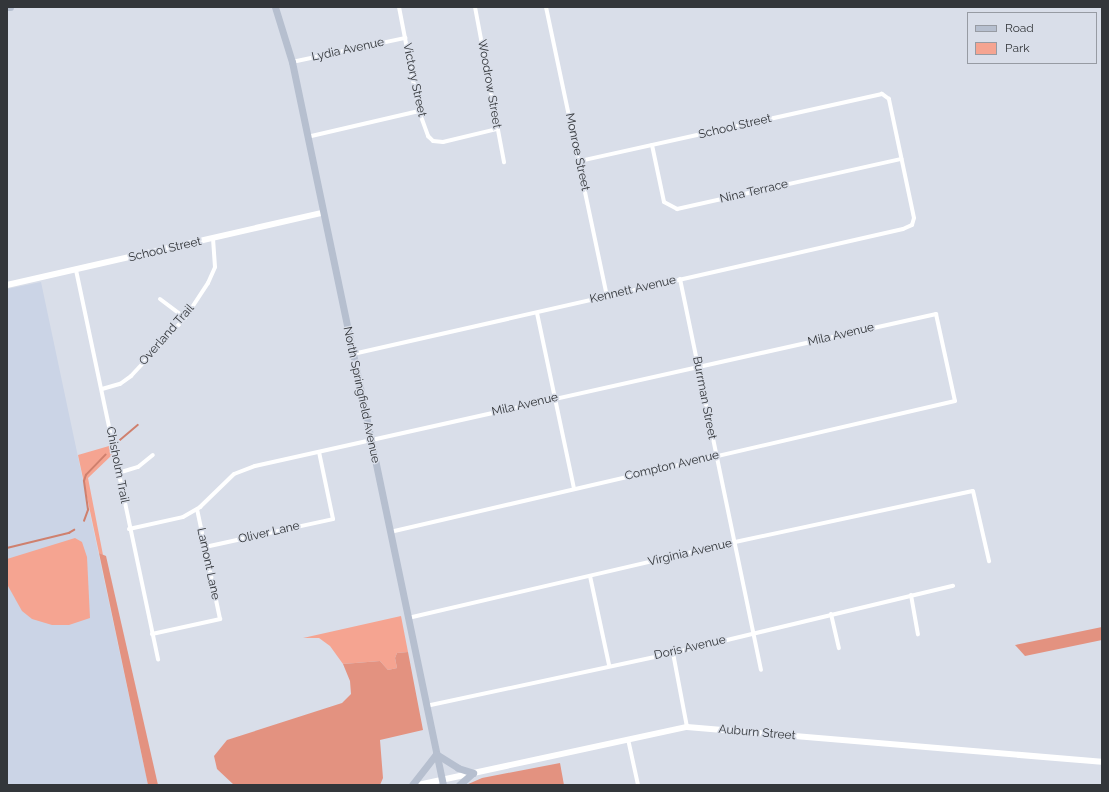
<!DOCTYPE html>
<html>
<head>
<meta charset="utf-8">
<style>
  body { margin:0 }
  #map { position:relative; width:1109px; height:792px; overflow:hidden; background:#d9dee9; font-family:Raleway,sans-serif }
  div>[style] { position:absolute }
  .built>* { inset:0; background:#cbd4e6 }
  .green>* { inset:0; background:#f5a491 }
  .forest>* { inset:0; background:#e39280 }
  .stream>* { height:1.5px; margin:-0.75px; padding:0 0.75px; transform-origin:0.75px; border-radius:0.75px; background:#cf806e }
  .street>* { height:4px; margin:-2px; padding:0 2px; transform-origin:2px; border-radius:2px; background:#fff }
  .secondary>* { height:6px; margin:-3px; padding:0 3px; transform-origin:3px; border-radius:3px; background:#fff }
  .primary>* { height:7px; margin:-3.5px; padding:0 3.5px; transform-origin:3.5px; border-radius:3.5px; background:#b6bfcf }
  span { translate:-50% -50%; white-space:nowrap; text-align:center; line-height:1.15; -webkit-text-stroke:3px #d9dee9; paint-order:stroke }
  .street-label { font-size:12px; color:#33363a }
  .frame { position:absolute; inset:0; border:8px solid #33363a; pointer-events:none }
  .legend { position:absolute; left:967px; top:12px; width:130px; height:52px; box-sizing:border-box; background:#d9dee9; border:1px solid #979ba3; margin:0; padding:5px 7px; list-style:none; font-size:12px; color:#33363a }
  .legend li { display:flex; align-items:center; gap:8px; height:20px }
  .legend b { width:20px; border:1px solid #979ba3 }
</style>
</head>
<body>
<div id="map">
  <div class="built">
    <div style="clip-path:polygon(41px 282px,92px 523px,148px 785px,7px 785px,7px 289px)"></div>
  </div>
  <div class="green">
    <div style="clip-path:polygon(109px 446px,112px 455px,88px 478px,103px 555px,99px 553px,78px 455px)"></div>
    <div style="clip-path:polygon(75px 538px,82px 542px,87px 557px,90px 618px,69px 625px,52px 625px,32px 619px,22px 611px,8px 586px,7px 559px)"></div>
    <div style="clip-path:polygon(401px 616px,408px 652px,397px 653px,395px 658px,397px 668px,388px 670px,380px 661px,343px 664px,330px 646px,319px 638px,303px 638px)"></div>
  </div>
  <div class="forest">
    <div style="clip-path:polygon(99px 553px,106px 556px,158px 785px,148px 785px)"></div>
    <div style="clip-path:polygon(1102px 627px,1102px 640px,1025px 656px,1015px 645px)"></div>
    <div style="clip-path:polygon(408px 652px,423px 730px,380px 740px,383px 778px,380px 785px,234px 785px,217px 769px,214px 756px,227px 740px,342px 703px,351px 694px,350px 681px,343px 664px,380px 661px,388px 670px,397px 668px,395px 658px,397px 653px)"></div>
    <div style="clip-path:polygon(560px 763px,564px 785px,466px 785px,482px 778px)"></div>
  </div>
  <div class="stream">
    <div style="left:120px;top:440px;width:23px;rotate:-40deg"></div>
    <div style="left:84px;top:521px;width:12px;rotate:-70deg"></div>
    <div style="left:88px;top:510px;width:29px;rotate:-98deg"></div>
    <div style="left:84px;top:481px;width:6px;rotate:-72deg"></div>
    <div style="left:86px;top:475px;width:28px;rotate:-46deg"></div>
    <div style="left:7px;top:548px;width:64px;rotate:-13.6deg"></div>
    <div style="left:69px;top:533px;width:6px;rotate:-31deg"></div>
  </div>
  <div class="street">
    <div style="left:399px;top:7px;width:106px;rotate:79.1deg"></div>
    <div style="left:419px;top:111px;width:27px;rotate:70deg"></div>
    <div style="left:428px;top:136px;width:7px;rotate:45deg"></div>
    <div style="left:433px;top:141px;width:10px;rotate:6deg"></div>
    <div style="left:443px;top:142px;width:56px;rotate:-13.5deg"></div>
    <div style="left:475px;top:7px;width:158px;rotate:79.4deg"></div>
    <div style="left:546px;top:7px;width:296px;rotate:78.1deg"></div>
    <div style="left:292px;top:62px;width:116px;rotate:-12deg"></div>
    <div style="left:307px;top:137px;width:115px;rotate:-13.1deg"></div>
    <div style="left:652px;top:145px;width:58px;rotate:78.1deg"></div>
    <div style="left:664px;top:202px;width:15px;rotate:28deg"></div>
    <div style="left:677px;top:209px;width:230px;rotate:-12.6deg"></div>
    <div style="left:76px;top:270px;width:398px;rotate:78.1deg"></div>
    <div style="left:680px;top:279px;width:399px;rotate:78.3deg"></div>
    <div style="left:160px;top:299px;width:31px;rotate:37deg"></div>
    <div style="left:537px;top:313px;width:179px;rotate:78.1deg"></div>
    <div style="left:353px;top:354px;width:564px;rotate:-12.8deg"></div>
    <div style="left:903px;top:229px;width:10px;rotate:-24deg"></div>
    <div style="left:912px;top:225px;width:7px;rotate:-74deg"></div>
    <div style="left:914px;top:218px;width:122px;rotate:-101.9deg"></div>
    <div style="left:889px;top:99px;width:9px;rotate:-144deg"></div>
    <div style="left:882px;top:94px;width:309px;rotate:167.5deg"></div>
    <div style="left:102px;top:389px;width:19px;rotate:-16deg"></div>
    <div style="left:120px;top:384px;width:14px;rotate:-36deg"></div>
    <div style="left:131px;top:376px;width:79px;rotate:-47deg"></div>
    <div style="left:185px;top:318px;width:42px;rotate:-56.7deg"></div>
    <div style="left:208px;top:283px;width:17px;rotate:-66deg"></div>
    <div style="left:215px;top:267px;width:28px;rotate:-94deg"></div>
    <div style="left:118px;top:473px;width:21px;rotate:-17deg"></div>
    <div style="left:138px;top:467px;width:19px;rotate:-39deg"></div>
    <div style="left:129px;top:529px;width:55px;rotate:-12.5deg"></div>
    <div style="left:183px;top:517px;width:20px;rotate:-30deg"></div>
    <div style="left:200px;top:507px;width:47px;rotate:-44.1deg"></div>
    <div style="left:234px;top:474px;width:22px;rotate:-21deg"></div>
    <div style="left:255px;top:466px;width:698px;rotate:-12.58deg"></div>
    <div style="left:936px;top:314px;width:89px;rotate:77.7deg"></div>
    <div style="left:955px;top:401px;width:580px;rotate:166.95deg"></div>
    <div style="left:205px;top:547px;width:131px;rotate:-12.3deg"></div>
    <div style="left:333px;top:519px;width:68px;rotate:-101.8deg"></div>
    <div style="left:590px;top:576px;width:91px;rotate:77.9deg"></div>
    <div style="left:911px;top:595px;width:40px;rotate:80deg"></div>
    <div style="left:831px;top:614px;width:35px;rotate:77deg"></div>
    <div style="left:408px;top:618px;width:336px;rotate:-13.1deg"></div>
    <div style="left:735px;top:542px;width:243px;rotate:-12.1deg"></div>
    <div style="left:973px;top:491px;width:72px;rotate:77.1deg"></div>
    <div style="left:152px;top:634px;width:70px;rotate:-12.4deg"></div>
    <div style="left:220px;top:619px;width:112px;rotate:-101.8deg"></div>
    <div style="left:673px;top:653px;width:75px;rotate:79.3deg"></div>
    <div style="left:426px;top:706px;width:253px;rotate:-12.1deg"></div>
    <div style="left:673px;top:653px;width:288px;rotate:-13.5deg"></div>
    <div style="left:628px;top:739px;width:47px;rotate:77.7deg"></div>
  </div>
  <div class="secondary">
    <div style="left:7px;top:285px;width:323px;rotate:-12.9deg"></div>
    <div style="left:418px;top:785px;width:275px;rotate:-12.2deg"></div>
    <div style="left:687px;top:727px;width:416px;rotate:4.8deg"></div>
  </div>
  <div class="primary">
    <div style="left:7px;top:7px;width:3px"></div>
    <div style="left:275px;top:7px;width:58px;rotate:72.8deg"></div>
    <div style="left:292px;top:62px;width:739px;rotate:78.2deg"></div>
    <div style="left:412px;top:785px;width:39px;rotate:-52deg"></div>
    <div style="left:436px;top:754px;width:26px;rotate:32deg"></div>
    <div style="left:458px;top:768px;width:16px;rotate:18deg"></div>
    <div style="left:459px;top:785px;width:18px;rotate:-41deg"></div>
  </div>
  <div class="street-label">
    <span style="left:348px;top:50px;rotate:-12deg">Lydia Avenue</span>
    <span style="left:414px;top:80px;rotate:78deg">Victory Street</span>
    <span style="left:489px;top:84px;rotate:80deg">Woodrow Street</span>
    <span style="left:735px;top:127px;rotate:-13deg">School Street</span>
    <span style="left:577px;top:152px;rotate:78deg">Monroe Street</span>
    <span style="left:754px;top:192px;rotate:-13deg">Nina Terrace</span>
    <span style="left:165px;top:250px;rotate:-13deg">School Street</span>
    <span style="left:633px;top:290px;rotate:-13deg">Kennett Avenue</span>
    <span style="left:167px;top:335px;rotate:-49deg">Overland Trail</span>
    <span style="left:841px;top:335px;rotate:-13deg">Mila Avenue</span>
    <span style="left:361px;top:395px;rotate:78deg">North Springfield Avenue</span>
    <span style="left:704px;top:398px;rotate:79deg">Burrman Street</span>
    <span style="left:525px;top:405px;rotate:-13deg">Mila Avenue</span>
    <span style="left:117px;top:465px;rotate:79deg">Chisholm Trail</span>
    <span style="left:672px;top:466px;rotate:-13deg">Compton Avenue</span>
    <span style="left:269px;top:533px;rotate:-13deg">Oliver Lane</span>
    <span style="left:690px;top:553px;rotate:-13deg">Virginia Avenue</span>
    <span style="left:208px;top:564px;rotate:78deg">Lamont Lane</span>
    <span style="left:690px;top:648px;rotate:-13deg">Doris Avenue</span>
    <span style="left:757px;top:733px;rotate:5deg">Auburn Street</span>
  </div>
  <div class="frame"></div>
  <ul class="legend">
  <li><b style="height:5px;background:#b6bfcf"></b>Road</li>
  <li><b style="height:11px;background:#f5a491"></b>Park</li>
  </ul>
</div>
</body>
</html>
